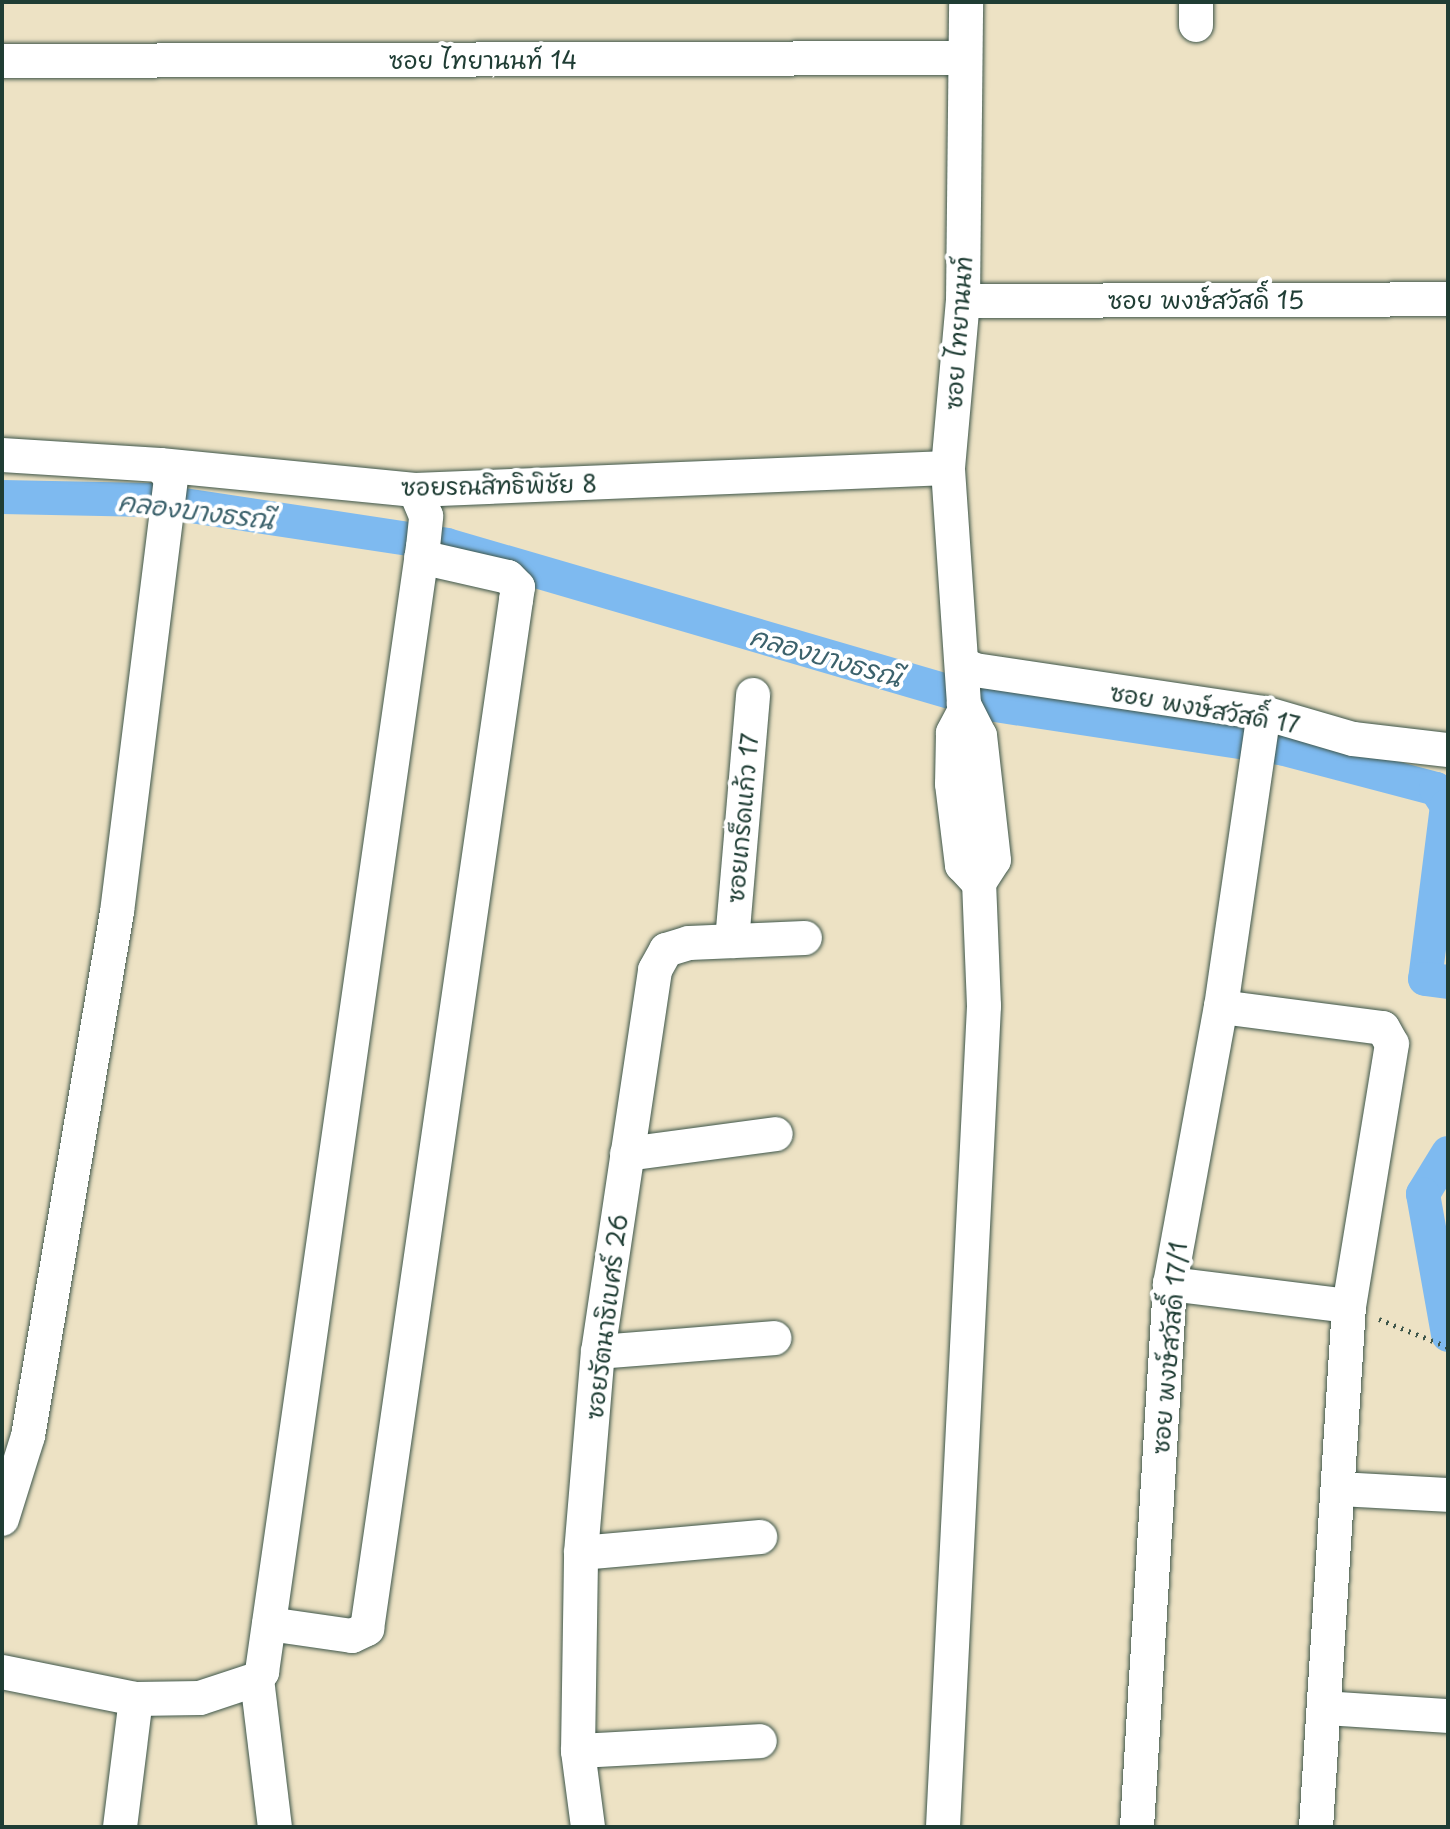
<!DOCTYPE html>
<html>
<head>
<meta charset="utf-8">
<style>
  body { margin:0 }
  #map { position:relative; width:1450px; height:1829px; overflow:hidden; background:#ede2c4; font-family:"Playpen Sans","Playpen Sans Thai",sans-serif }
  div>[style] { position:absolute }
  .canal>* { height:34px; margin:-17px; padding:0 17px; transform-origin:17px; border-radius:17px; background:#7ebaf0 }
  .path>* { height:5px; margin-top:-2.5px; transform-origin:0; background:repeating-linear-gradient(90deg,#3e564a 0 2px,transparent 0 8px) }
  .roads { filter:drop-shadow(0 0 2px #3e564a) drop-shadow(0 0 2px #3e564a) }
  .street>* { height:34px; margin:-17px; padding:0 17px; transform-origin:17px; border-radius:17px; background:#fff }
  span { translate:-50% -50%; white-space:nowrap; text-align:center; line-height:1.15; -webkit-text-stroke:8px #fff; paint-order:stroke }
  .street-label { font-size:24px; color:#1f3d34 }
  .water-label { font-size:26px; color:#3c626c; font-style:italic }
  .frame { position:absolute; inset:0; border:4px solid #1f3d34; pointer-events:none }
</style>
</head>
<body>
<div id="map">
  <div class="canal">
    <div style="left:2px;top:497px;width:149px;rotate:1.2deg"></div>
    <div style="left:151px;top:500px;width:299px;rotate:8.6deg"></div>
    <div style="left:447px;top:545px;width:571px;rotate:16.28deg"></div>
    <div style="left:995px;top:705px;width:289px;rotate:8.6deg"></div>
    <div style="left:1281px;top:748px;width:160px;rotate:14.8deg"></div>
    <div style="left:1436px;top:789px;width:20px;rotate:57deg"></div>
    <div style="left:1447px;top:806px;width:174px;rotate:97.2deg"></div>
    <div style="left:1425px;top:979px;width:23px;rotate:7deg"></div>
    <div style="left:1448px;top:1153px;width:48px;rotate:121.4deg"></div>
    <div style="left:1423px;top:1194px;width:143px;rotate:79.9deg"></div>
  </div>
  <div class="path">
    <div style="left:1379px;top:1319px;width:74px;rotate:22.1deg"></div>
  </div>
  <div class="roads">
    <div class="street">
      <div style="left:1196px;top:2px;width:23px;rotate:90deg"></div>
      <div style="left:2px;top:61px;width:963px;rotate:-0.18deg"></div>
      <div style="left:963px;top:301px;width:485px;rotate:-0.2deg"></div>
      <div style="left:2px;top:455px;width:158px;rotate:3.6deg"></div>
      <div style="left:160px;top:465px;width:256px;rotate:5.6deg"></div>
      <div style="left:415px;top:490px;width:533px;rotate:-2.36deg"></div>
      <div style="left:963px;top:664px;width:13px;rotate:27deg"></div>
      <div style="left:975px;top:670px;width:292px;rotate:8.5deg"></div>
      <div style="left:1264px;top:713px;width:93px;rotate:16.3deg"></div>
      <div style="left:1353px;top:739px;width:96px;rotate:6.6deg"></div>
      <div style="left:965px;top:710px;width:26px;rotate:118deg"></div>
      <div style="left:953px;top:733px;width:51px;rotate:91.1deg"></div>
      <div style="left:952px;top:784px;width:82px;rotate:83deg"></div>
      <div style="left:962px;top:865px;width:25px;rotate:47deg"></div>
      <div style="left:732px;top:941px;width:247px;rotate:-85.1deg"></div>
      <div style="left:1221px;top:1007px;width:163px;rotate:7.4deg"></div>
      <div style="left:1383px;top:1028px;width:18px;rotate:61deg"></div>
      <div style="left:1392px;top:1044px;width:266px;rotate:99.3deg"></div>
      <div style="left:1349px;top:1306px;width:522px;rotate:93.62deg"></div>
      <div style="left:627px;top:1154px;width:150px;rotate:-7.6deg"></div>
      <div style="left:1170px;top:1284px;width:180px;rotate:7deg"></div>
      <div style="left:598px;top:1352px;width:177px;rotate:-4.5deg"></div>
      <div style="left:1338px;top:1489px;width:110px;rotate:3.1deg"></div>
      <div style="left:2px;top:1519px;width:87px;rotate:-72.6deg"></div>
      <div style="left:28px;top:1436px;width:532px;rotate:-80.36deg"></div>
      <div style="left:117px;top:912px;width:437px;rotate:-82.9deg"></div>
      <div style="left:171px;top:478px;width:17px;rotate:-130deg"></div>
      <div style="left:581px;top:1553px;width:180px;rotate:-5.1deg"></div>
      <div style="left:269px;top:1624px;width:84px;rotate:8.2deg"></div>
      <div style="left:352px;top:1636px;width:17px;rotate:-25deg"></div>
      <div style="left:367px;top:1629px;width:1040px;rotate:-81.76deg"></div>
      <div style="left:516px;top:600px;width:13px;rotate:-81deg"></div>
      <div style="left:518px;top:587px;width:14px;rotate:-135deg"></div>
      <div style="left:508px;top:577px;width:89px;rotate:-167.1deg"></div>
      <div style="left:2px;top:1672px;width:137px;rotate:11.4deg"></div>
      <div style="left:136px;top:1699px;width:64px;rotate:-0.9deg"></div>
      <div style="left:200px;top:1698px;width:60px;rotate:-18.4deg"></div>
      <div style="left:257px;top:1679px;width:9px;rotate:-54deg"></div>
      <div style="left:262px;top:1672px;width:1136px;rotate:-81.86deg"></div>
      <div style="left:423px;top:547px;width:31px;rotate:-84deg"></div>
      <div style="left:426px;top:516px;width:28px;rotate:-113deg"></div>
      <div style="left:257px;top:1679px;width:149px;rotate:83.1deg"></div>
      <div style="left:1324px;top:1708px;width:124px;rotate:3.7deg"></div>
      <div style="left:578px;top:1751px;width:182px;rotate:-3.1deg"></div>
      <div style="left:120px;top:1827px;width:129px;rotate:-82.9deg"></div>
      <div style="left:588px;top:1827px;width:77px;rotate:-97.5deg"></div>
      <div style="left:578px;top:1751px;width:198px;rotate:-89.1deg"></div>
      <div style="left:581px;top:1553px;width:202px;rotate:-85.2deg"></div>
      <div style="left:598px;top:1352px;width:386px;rotate:-81.5deg"></div>
      <div style="left:655px;top:970px;width:23px;rotate:-61deg"></div>
      <div style="left:666px;top:950px;width:24px;rotate:-17deg"></div>
      <div style="left:689px;top:943px;width:116px;rotate:-2.5deg"></div>
      <div style="left:943px;top:1827px;width:822px;rotate:-87.14deg"></div>
      <div style="left:984px;top:1006px;width:123px;rotate:-92.3deg"></div>
      <div style="left:979px;top:883px;width:27px;rotate:-57deg"></div>
      <div style="left:994px;top:860px;width:125px;rotate:-96.4deg"></div>
      <div style="left:980px;top:736px;width:36px;rotate:-117deg"></div>
      <div style="left:964px;top:704px;width:237px;rotate:-93.9deg"></div>
      <div style="left:948px;top:468px;width:168px;rotate:-84.9deg"></div>
      <div style="left:963px;top:301px;width:299px;rotate:-89.4deg"></div>
      <div style="left:1137px;top:1827px;width:544px;rotate:-86.52deg"></div>
      <div style="left:1170px;top:1284px;width:282px;rotate:-79.6deg"></div>
      <div style="left:1221px;top:1007px;width:297px;rotate:-81.7deg"></div>
    </div>
  </div>
  <div class="street-label">
    <span style="left:483px;top:60px">ซอย ไทยานนท์ 14</span>
    <span style="left:1206px;top:300px">ซอย พงษ์สวัสดิ์ 15</span>
    <span style="left:958px;top:333px;rotate:-86deg">ซอย ไทยานนท์</span>
    <span style="left:499px;top:485px;rotate:-1deg">ซอยรณสิทธิพิชัย 8</span>
    <span style="left:1205px;top:708px;rotate:10deg">ซอย พงษ์สวัสดิ์ 17</span>
    <span style="left:742px;top:818px;rotate:-85deg">ซอยเกร็ดแก้ว 17</span>
    <span style="left:606px;top:1317px;rotate:-83deg">ซอยรัตนาธิเบศร์ 26</span>
    <span style="left:1169px;top:1348px;rotate:-85deg">ซอย พงษ์สวัสดิ์ 17/1</span>
  </div>
  <div class="water-label">
    <span style="left:196px;top:510px;rotate:7deg">คลองบางธรณี</span>
    <span style="left:826px;top:656px;rotate:16deg">คลองบางธรณี</span>
  </div>
  <div class="frame"></div>
</div>
</body>
</html>
